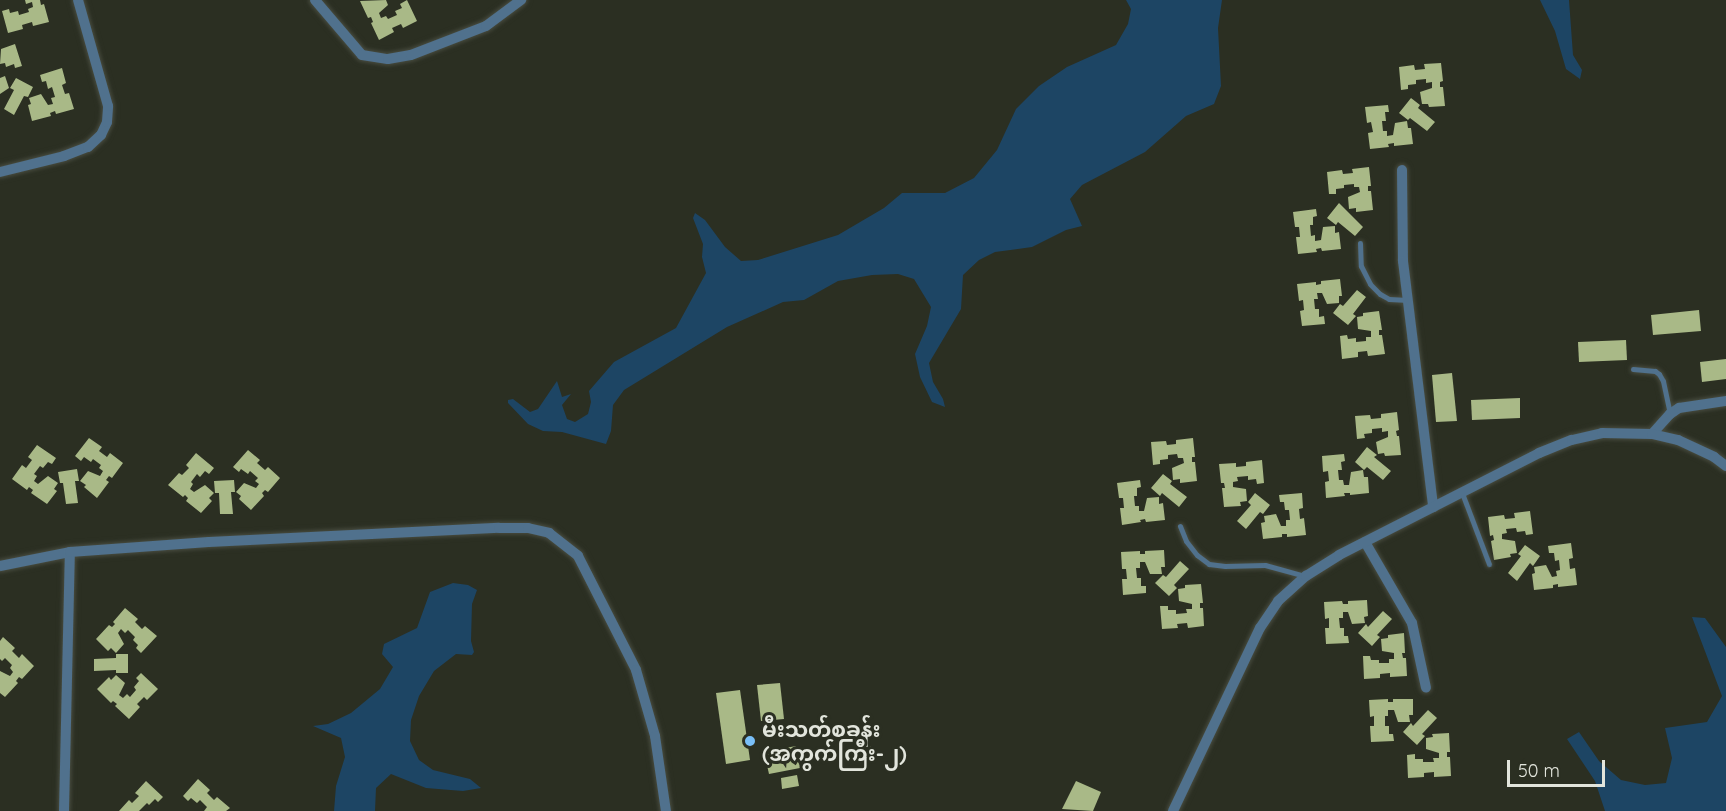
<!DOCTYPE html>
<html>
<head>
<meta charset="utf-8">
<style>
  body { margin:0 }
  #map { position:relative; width:1726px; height:811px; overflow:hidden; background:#2b2f22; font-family:Quicksand,"Noto Sans Myanmar",sans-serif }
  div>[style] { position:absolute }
  .water>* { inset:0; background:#1d4564 }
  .building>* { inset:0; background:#a9b987 }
  .roads { filter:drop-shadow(0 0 2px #484c40) drop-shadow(0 0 2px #484c40) }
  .service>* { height:5px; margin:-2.5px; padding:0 2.5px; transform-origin:2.5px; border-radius:2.5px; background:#50718d }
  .minor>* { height:10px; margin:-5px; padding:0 5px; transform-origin:5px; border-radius:5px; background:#50718d }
  .dots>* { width:16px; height:16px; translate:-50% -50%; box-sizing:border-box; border:3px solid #2b2f22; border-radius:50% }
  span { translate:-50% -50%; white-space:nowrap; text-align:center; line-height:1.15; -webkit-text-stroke:6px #2b2f22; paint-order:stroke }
  .poi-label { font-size:21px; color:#e2e5dc; font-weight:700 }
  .left { translate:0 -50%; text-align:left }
  .scale { position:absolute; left:1507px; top:760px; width:98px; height:27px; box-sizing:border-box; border:3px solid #e2e5dc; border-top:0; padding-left:8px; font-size:18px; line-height:21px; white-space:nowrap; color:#e2e5dc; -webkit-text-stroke:4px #2b2f22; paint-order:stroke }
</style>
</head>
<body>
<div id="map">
  <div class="water">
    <div style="clip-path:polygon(1126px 0,1222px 0,1218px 28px,1221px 86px,1214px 104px,1186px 116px,1145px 152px,1082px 185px,1070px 199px,1082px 226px,1066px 230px,1032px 247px,995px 252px,979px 260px,963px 275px,961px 309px,929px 363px,933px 382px,943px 399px,945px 407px,932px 402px,920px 377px,915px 354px,927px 326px,931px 307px,914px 279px,898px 274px,872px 275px,838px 281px,804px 300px,783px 302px,727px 327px,624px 390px,613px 405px,611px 431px,606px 444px,562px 432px,543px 431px,528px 424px,508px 403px,508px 400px,513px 399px,530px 412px,538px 409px,557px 381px,562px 397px,571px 394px,562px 405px,567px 419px,575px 422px,588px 414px,591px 402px,589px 391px,614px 362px,676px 328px,706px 273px,702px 257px,703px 244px,693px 218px,695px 213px,705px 220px,725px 247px,741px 261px,758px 260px,838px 235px,884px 208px,902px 193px,945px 193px,974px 178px,997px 150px,1016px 109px,1039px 86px,1067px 67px,1116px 45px,1128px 24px,1131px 9px)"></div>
    <div style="clip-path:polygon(1540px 0,1569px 0,1573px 55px,1582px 70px,1580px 79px,1566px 69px,1555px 31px)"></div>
    <div style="clip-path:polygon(453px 583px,468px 585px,477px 590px,472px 604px,471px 641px,474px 652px,472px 655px,456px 654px,434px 671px,419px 696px,411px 720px,410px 741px,419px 760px,433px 770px,470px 779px,481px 788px,463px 791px,426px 788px,391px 774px,376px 788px,375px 811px,334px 811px,336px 786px,345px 757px,341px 738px,313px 726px,328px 724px,351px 713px,380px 689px,393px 667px,382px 654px,384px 644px,417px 628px,430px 592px)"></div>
    <div style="clip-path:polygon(1692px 617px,1705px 618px,1726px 647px,1726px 811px,1605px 811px,1595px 781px,1567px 739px,1579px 732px,1599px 761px,1621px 780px,1645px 785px,1666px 783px,1672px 758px,1665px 728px,1707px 722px,1722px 696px)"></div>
  </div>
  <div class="building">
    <div style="clip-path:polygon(25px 0,40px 0,41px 5px,44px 4px,49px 22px,33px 26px,32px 22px,22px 25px,23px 29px,8px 33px,2px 11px,9px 9px,10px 13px,18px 11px,19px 15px,29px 12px,28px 9px,33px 7px,32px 2px,26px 4px)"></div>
    <div style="clip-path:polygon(386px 0,388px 5px,379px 13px,381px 18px,386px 16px,388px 19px,397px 15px,395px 11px,402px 8px,400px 4px,407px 0,417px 21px,403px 28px,401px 24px,392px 28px,394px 32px,379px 40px,371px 23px,373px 22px,371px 17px,368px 18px,360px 1px)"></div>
    <div style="clip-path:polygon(15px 44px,22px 66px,15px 68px,14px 64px,6px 67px,5px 63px,0 64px,1px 49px)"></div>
    <div style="clip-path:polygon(1441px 63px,1443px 81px,1440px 82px,1440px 87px,1443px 87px,1445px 106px,1429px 107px,1428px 104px,1422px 104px,1420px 92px,1432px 88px,1432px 82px,1426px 83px,1426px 79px,1416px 80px,1416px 84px,1408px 85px,1408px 89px,1401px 90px,1399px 67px,1414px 65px,1415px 70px,1425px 69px,1424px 64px)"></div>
    <div style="clip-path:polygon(62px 68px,66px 83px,62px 85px,65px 94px,69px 93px,74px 109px,56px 114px,55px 111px,50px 113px,51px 116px,32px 121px,28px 105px,31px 104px,29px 98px,41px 94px,48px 105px,53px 104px,51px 98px,55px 97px,52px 87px,48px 89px,46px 81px,42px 82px,40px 75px)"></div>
    <div style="clip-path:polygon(5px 76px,9px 88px,0 94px,0 78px)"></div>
    <div style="clip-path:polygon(16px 78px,33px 87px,28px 97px,24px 96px,14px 115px,4px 109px,14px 90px,10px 88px)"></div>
    <div style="clip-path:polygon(1411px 98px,1420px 105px,1418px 108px,1435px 122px,1427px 131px,1410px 118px,1408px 120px,1399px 113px)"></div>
    <div style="clip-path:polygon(1388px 105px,1389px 112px,1385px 112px,1386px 121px,1382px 121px,1383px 131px,1387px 131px,1387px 136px,1393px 135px,1395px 123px,1407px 121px,1408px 128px,1411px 128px,1413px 144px,1394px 146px,1394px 143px,1388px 144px,1389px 147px,1370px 149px,1368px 133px,1373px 132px,1371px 122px,1367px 123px,1365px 107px)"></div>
    <div style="clip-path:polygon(1369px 167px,1371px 186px,1368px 186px,1368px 191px,1371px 191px,1373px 210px,1356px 212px,1356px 208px,1349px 209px,1348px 197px,1360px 192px,1359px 187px,1354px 187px,1354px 184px,1344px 185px,1344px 188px,1336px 189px,1336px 194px,1329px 194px,1327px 172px,1342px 170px,1343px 174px,1353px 173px,1352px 169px)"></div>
    <div style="clip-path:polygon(1339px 203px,1363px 227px,1355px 236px,1338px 222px,1336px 225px,1327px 218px)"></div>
    <div style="clip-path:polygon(1316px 209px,1317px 216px,1313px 217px,1313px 225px,1310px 225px,1311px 236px,1315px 235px,1315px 241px,1321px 240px,1323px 227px,1335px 226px,1335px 233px,1339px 232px,1341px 249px,1322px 251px,1321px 248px,1316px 249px,1317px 252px,1298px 254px,1296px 237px,1300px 237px,1299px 227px,1295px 227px,1293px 212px)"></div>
    <div style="clip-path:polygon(1340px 279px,1342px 296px,1339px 296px,1339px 303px,1327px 304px,1322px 293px,1317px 293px,1318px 299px,1314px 299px,1315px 309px,1319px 309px,1319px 317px,1324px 316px,1325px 324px,1302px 326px,1300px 311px,1304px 310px,1303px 300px,1299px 301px,1297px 284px,1316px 282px,1316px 285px,1321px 284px,1321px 281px)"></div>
    <div style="clip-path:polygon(1357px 290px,1366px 297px,1353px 314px,1356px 316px,1348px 325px,1333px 313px,1340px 304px,1343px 306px)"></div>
    <div style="clip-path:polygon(1699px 310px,1701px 331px,1653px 335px,1651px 315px)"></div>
    <div style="clip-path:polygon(1379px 311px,1382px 330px,1379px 330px,1379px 335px,1382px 335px,1385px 354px,1368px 356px,1367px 351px,1358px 352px,1358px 357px,1342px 359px,1340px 336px,1347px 335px,1348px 339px,1356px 338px,1356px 342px,1366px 341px,1366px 337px,1371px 337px,1371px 331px,1358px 329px,1357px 317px,1363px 316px,1363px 313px)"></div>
    <div style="clip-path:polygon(1626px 340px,1627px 360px,1579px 362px,1578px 342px)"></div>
    <div style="clip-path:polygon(1726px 359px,1726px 379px,1702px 382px,1700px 362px)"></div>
    <div style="clip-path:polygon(1452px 373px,1457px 421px,1436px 422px,1432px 375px)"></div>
    <div style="clip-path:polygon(1520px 398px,1520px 418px,1472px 420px,1471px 400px)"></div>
    <div style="clip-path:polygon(1397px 412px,1399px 430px,1396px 431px,1397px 436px,1399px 436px,1401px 455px,1385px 456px,1384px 453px,1378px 454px,1376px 442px,1388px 437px,1388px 431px,1382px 432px,1382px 428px,1372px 429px,1372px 433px,1364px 434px,1365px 438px,1357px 439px,1355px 416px,1370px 415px,1371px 419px,1381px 418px,1381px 414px)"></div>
    <div style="clip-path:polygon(89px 438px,102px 447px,99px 451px,107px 457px,110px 453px,123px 463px,112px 478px,109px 476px,106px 480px,109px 482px,97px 498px,84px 487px,86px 485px,80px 481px,88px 471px,100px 476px,103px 471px,99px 468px,101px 465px,93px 459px,91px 462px,84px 457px,81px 461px,75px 456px)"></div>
    <div style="clip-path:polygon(1193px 438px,1195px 457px,1192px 457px,1192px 462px,1195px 462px,1197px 481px,1180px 483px,1180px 479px,1173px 480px,1172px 468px,1184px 463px,1183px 458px,1178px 458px,1177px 454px,1168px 455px,1168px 459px,1160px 460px,1160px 464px,1153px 465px,1151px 442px,1166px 441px,1167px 445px,1176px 444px,1176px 440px)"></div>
    <div style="clip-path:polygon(37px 445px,56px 458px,52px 464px,48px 462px,43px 468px,40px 466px,34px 474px,37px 476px,34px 481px,38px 484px,48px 476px,58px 483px,54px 489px,57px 491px,47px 504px,31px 493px,33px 490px,29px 487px,27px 490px,12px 479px,22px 465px,26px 468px,32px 460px,28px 457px)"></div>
    <div style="clip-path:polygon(1367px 447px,1377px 455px,1374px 457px,1391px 471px,1383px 480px,1367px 467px,1364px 470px,1355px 462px)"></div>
    <div style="clip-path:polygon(248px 450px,260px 460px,257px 463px,265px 470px,268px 467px,280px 478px,268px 492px,265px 490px,262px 493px,264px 496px,251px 510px,239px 499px,241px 496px,236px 492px,244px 483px,256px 488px,259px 484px,255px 481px,258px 478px,250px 471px,248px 474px,241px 469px,239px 472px,233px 467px)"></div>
    <div style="clip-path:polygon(196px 453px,214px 468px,209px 474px,205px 471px,200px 477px,197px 474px,191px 482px,193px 484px,190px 489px,194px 492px,205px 485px,214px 493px,209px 498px,212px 501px,201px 513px,186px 501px,188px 498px,185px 495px,183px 497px,168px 485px,179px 473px,182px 475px,189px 468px,186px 465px)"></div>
    <div style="clip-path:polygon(1344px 454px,1345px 461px,1341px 462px,1342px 470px,1338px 470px,1339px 480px,1343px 480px,1344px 485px,1349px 485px,1351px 472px,1363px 470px,1364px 477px,1368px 477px,1369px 493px,1350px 495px,1350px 493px,1344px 493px,1345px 496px,1326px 498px,1325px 482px,1329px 481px,1328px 471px,1323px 472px,1322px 456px)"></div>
    <div style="clip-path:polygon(1262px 460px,1264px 483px,1257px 484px,1256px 479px,1248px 480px,1248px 476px,1237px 477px,1238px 481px,1233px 482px,1233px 487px,1246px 489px,1247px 501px,1240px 502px,1241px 506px,1224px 507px,1222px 488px,1225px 488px,1224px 483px,1221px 483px,1219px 464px,1236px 463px,1236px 467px,1246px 466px,1246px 462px)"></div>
    <div style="clip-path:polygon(77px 469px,79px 481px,75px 481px,78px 503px,66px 504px,63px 483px,60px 483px,58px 472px)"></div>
    <div style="clip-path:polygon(1163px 474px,1172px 481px,1170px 484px,1187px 497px,1179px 507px,1162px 493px,1160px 496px,1151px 488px)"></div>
    <div style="clip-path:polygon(234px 480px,235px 492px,231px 492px,233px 514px,220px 514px,219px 493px,215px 493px,214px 481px)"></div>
    <div style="clip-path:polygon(1140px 480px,1141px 487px,1137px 488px,1137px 496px,1134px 496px,1135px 506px,1139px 506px,1139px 511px,1144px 511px,1147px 498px,1159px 497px,1159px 504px,1163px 503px,1165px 520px,1146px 522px,1145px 519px,1140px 520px,1141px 522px,1122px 525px,1120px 508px,1124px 508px,1123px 498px,1119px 498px,1117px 483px)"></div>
    <div style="clip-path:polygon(1255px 493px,1270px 505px,1263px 514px,1260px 512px,1246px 529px,1237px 521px,1251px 505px,1248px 502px)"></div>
    <div style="clip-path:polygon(1302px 493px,1303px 508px,1299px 509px,1300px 519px,1304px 518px,1306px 535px,1287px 537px,1287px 534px,1282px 534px,1282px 537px,1263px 539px,1261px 523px,1265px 522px,1264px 516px,1276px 514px,1281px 526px,1286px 526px,1286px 520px,1290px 520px,1289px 510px,1285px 510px,1284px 502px,1280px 502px,1279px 495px)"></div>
    <div style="clip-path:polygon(1530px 511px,1533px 534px,1526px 535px,1525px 531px,1517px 532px,1516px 528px,1506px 529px,1507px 533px,1502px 534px,1502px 539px,1515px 541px,1517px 553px,1510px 554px,1511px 557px,1494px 560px,1491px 541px,1494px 540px,1493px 535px,1490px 536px,1488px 517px,1504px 515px,1505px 519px,1515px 518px,1514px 513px)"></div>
    <div style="clip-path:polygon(1571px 543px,1573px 558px,1569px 559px,1570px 569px,1575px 568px,1577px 585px,1558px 587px,1558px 584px,1553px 585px,1553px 588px,1534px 590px,1532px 574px,1535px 573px,1534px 567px,1546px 565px,1552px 577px,1557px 576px,1556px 571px,1560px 570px,1559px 560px,1555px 561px,1554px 553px,1549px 553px,1548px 546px)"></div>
    <div style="clip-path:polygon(1525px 545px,1540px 556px,1533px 566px,1530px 563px,1517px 581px,1508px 573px,1521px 556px,1518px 554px)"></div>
    <div style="clip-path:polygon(1164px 550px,1165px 567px,1161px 567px,1162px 574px,1150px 574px,1145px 562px,1140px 562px,1140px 568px,1136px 568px,1137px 578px,1141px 578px,1141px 586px,1146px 586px,1146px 593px,1123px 595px,1122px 579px,1127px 579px,1126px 569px,1122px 569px,1121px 552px,1140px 551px,1140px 554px,1145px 554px,1145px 551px)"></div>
    <div style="clip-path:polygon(1180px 561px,1189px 569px,1174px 585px,1177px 588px,1169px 596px,1155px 583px,1163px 575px,1166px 577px)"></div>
    <div style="clip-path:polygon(1201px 584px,1203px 603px,1200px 603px,1200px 608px,1203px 608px,1204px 626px,1188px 628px,1187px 623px,1177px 624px,1178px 628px,1162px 629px,1160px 606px,1168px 606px,1168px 610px,1176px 610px,1176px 614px,1187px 613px,1186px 609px,1192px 609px,1192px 604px,1179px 601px,1178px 589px,1185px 588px,1185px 585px)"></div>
    <div style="clip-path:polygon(1367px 600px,1368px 616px,1364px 617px,1365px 623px,1352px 624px,1348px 612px,1343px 612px,1343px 618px,1339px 618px,1340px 628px,1344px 628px,1344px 636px,1348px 636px,1349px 643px,1326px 644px,1325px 628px,1329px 628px,1329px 618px,1325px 619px,1324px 602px,1342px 601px,1343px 604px,1348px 604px,1348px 601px)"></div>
    <div style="clip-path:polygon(125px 608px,138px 619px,135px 622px,142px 629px,145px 626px,157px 636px,141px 653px,136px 648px,138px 645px,133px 640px,135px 637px,128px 630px,125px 633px,121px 629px,118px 633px,124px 644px,116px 653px,111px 648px,108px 651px,96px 639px,109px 625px,112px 627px,115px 624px,113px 622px)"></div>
    <div style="clip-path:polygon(1383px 611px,1392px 619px,1377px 635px,1380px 637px,1372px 646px,1358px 633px,1366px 624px,1368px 627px)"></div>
    <div style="clip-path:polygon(1404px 633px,1405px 653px,1402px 653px,1403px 658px,1406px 658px,1407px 676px,1390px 677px,1390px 673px,1380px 674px,1380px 678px,1364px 679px,1363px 656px,1370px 656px,1371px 660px,1379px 660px,1379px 663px,1389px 663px,1389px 659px,1394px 659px,1394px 653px,1382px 651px,1381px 639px,1388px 638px,1388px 635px)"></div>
    <div style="clip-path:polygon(3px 637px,15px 648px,12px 651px,19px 658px,22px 654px,34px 666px,22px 679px,19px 677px,16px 681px,18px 683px,5px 697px,0 693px,0 671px,10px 676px,13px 672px,10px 668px,12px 665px,5px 658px,2px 661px,0 659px,0 641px)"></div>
    <div style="clip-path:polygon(116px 654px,128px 654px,128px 673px,116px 673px,116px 670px,94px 671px,94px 659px,116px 658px)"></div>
    <div style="clip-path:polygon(141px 673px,158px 689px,147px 700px,144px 697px,137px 704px,140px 707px,129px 719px,115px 706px,117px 704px,113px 701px,111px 703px,97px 689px,109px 677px,111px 680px,116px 675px,125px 683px,119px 695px,123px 698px,127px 694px,130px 697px,136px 690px,134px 687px,139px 681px,136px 678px)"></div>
    <div style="clip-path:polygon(780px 683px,784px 719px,761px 721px,757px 685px)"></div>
    <div style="clip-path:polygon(740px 690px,750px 760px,726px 764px,716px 693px)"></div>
    <div style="clip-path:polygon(1388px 699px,1388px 702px,1393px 702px,1393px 699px,1413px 699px,1413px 715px,1409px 715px,1410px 722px,1398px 722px,1394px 710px,1388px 710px,1388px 716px,1385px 716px,1385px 726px,1389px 726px,1389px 734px,1393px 734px,1394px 741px,1371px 742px,1370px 726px,1374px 726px,1374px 716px,1370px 717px,1369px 700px)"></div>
    <div style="clip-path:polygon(1428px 710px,1437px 718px,1422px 734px,1425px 736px,1417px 745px,1403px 732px,1411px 723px,1413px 726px)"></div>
    <div style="clip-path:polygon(1449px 733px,1450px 752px,1447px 752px,1447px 757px,1450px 757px,1451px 776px,1434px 777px,1434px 772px,1424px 773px,1424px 777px,1408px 778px,1407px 755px,1415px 754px,1415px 759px,1423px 759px,1423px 762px,1434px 762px,1433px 758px,1439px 758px,1439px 753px,1426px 749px,1426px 738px,1433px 737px,1432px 734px)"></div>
    <div style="clip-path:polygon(796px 746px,800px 768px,769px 774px,764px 752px)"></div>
    <div style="clip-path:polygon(871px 746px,872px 758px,849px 760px,848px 748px)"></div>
    <div style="clip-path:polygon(797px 775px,799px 786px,782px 789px,781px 778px)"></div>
    <div style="clip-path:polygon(198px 779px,210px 790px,207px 793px,214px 800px,217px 797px,230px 808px,226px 811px,204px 811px,207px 807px,200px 800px,197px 803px,191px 798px,188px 801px,183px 796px)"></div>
    <div style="clip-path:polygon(146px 781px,163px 797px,158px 802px,155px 799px,149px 805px,147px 803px,139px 811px,119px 811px,129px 800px,132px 803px,139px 796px,135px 793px)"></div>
    <div style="clip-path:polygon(1076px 781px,1101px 792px,1093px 811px,1062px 809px)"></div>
  </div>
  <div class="roads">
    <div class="service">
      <div style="left:1360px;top:243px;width:23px;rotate:88deg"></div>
      <div style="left:1361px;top:266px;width:20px;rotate:63deg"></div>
      <div style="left:1370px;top:284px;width:14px;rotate:45deg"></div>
      <div style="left:1380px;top:294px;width:10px;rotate:29deg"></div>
      <div style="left:1389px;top:299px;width:19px;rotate:3deg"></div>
      <div style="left:1633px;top:369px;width:22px;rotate:5deg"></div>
      <div style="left:1655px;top:371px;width:5px;rotate:37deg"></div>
      <div style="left:1659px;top:374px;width:8px;rotate:60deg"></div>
      <div style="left:1663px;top:381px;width:34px;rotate:78deg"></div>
      <div style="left:1462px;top:493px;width:76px;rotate:69.2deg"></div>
      <div style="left:1180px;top:526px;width:16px;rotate:68deg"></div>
      <div style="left:1186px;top:541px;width:18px;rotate:52deg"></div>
      <div style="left:1197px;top:555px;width:15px;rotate:37deg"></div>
      <div style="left:1209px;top:564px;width:16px;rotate:7deg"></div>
      <div style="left:1225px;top:566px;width:40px;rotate:-1.4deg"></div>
      <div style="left:1265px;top:565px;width:41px;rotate:15.4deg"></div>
    </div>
    <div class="minor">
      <div style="left:315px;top:0;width:72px;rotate:49.5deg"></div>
      <div style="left:362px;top:55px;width:26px;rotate:9deg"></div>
      <div style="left:388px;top:59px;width:23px;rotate:-10deg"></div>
      <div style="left:411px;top:55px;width:80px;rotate:-21.1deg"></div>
      <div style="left:486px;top:26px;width:44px;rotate:-36.6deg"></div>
      <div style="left:1402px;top:170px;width:91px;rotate:89.4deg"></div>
      <div style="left:1403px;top:261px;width:248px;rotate:83deg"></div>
      <div style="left:0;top:172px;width:66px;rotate:-14deg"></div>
      <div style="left:64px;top:156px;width:26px;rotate:-21deg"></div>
      <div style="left:88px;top:147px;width:18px;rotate:-43deg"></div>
      <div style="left:101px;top:135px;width:14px;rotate:-65deg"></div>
      <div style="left:107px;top:122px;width:16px;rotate:-86deg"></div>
      <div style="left:108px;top:106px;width:110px;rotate:-105.8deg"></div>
      <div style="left:1652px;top:434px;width:27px;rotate:-48deg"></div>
      <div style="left:1670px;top:414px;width:11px;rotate:-34deg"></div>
      <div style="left:1679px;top:408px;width:48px;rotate:-8.5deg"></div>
      <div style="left:1365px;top:542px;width:94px;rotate:59.9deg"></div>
      <div style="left:1412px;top:623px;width:66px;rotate:77.8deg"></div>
      <div style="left:0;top:566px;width:71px;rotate:-11.3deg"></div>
      <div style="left:64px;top:811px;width:259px;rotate:-88.7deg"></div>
      <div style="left:70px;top:552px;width:139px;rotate:-4.1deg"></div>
      <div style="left:209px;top:542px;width:290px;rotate:-2.8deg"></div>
      <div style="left:499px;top:528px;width:29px"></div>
      <div style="left:528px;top:528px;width:22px;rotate:13deg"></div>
      <div style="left:549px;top:533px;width:37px;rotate:38deg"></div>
      <div style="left:578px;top:556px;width:128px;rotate:63deg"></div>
      <div style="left:636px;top:670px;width:69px;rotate:73.9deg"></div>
      <div style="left:655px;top:736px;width:76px;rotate:81.7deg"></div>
      <div style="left:1173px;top:811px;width:203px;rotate:-64.6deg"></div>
      <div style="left:1260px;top:628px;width:32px;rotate:-56deg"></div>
      <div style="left:1278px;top:601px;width:38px;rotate:-42deg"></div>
      <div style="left:1306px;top:576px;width:39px;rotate:-32deg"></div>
      <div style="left:1339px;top:555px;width:225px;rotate:-27deg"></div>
      <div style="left:1539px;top:453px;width:35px;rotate:-22deg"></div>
      <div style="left:1572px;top:440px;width:31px;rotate:-13deg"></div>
      <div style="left:1602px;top:433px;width:50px;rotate:1.1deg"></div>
      <div style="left:1652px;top:434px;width:27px;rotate:13deg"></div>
      <div style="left:1678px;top:440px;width:40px;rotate:25deg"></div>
      <div style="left:1714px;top:457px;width:15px;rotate:37deg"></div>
    </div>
  </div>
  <div class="dots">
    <div style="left:750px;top:741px;background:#79bff8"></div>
  </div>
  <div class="poi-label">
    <span class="left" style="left:762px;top:741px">မီးသတ်စခန်း<br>(အကွက်ကြီး-၂)</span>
  </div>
  <div class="scale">50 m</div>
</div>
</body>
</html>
